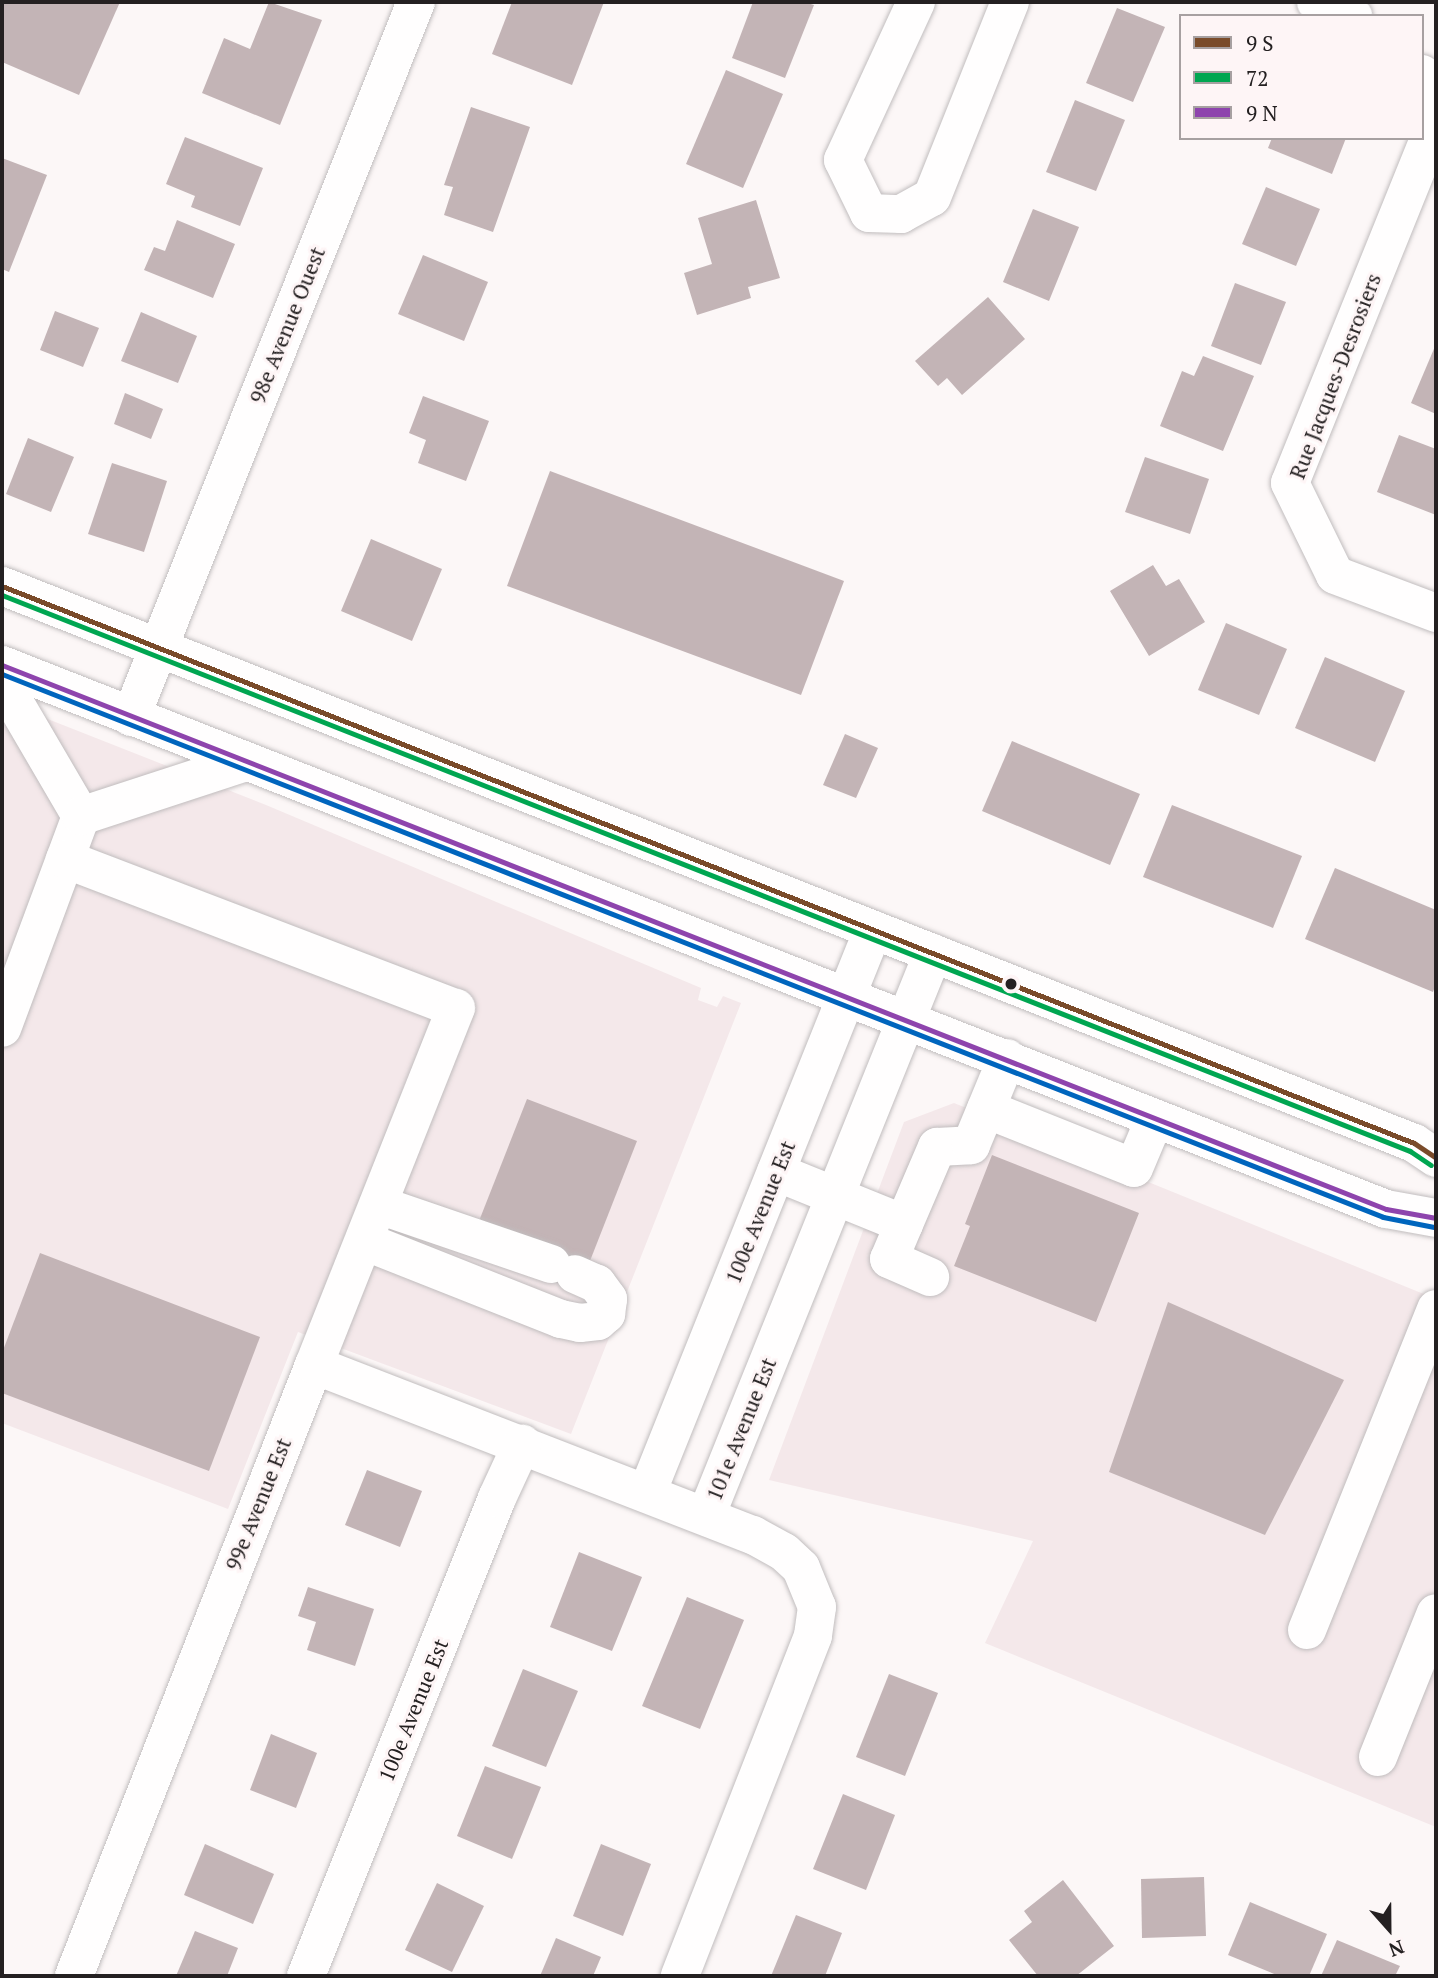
<!DOCTYPE html>
<html>
<head>
<meta charset="utf-8">
<style>
  body { margin:0 }
  #map { position:relative; width:1438px; height:1978px; overflow:hidden; background:#fcf7f7; font-family:"PT Serif",serif }
  div>[style] { position:absolute }
  .built>* { inset:0; background:#f4e8ea }
  .building>* { inset:0; background:#c3b4b6 }
  .roads { filter:drop-shadow(0 0 2px #c1bdbe) drop-shadow(0 0 2px #c1bdbe) }
  .minor>* { height:38px; margin:-19px; padding:0 19px; transform-origin:19px; border-radius:19px; background:#fffefe }
  .major>* { height:38px; margin:-19px; padding:0 19px; transform-origin:19px; border-radius:19px; background:#fffefe }
  .bus-1>* { height:5px; margin:-2.5px; padding:0 2.5px; transform-origin:2.5px; border-radius:2.5px; background:#7a4b2a }
  .bus-2>* { height:5px; margin:-2.5px; padding:0 2.5px; transform-origin:2.5px; border-radius:2.5px; background:#00a651 }
  .bus-3>* { height:5px; margin:-2.5px; padding:0 2.5px; transform-origin:2.5px; border-radius:2.5px; background:#8e44ad }
  .bus-4>* { height:5px; margin:-2.5px; padding:0 2.5px; transform-origin:2.5px; border-radius:2.5px; background:#0065bd }
  .dots>* { width:19px; height:19px; translate:-50% -50%; box-sizing:border-box; border:4px solid #fef5f6; border-radius:50% }
  span { translate:-50% -50%; white-space:nowrap; text-align:center; line-height:1.15; -webkit-text-stroke:6px #fef5f6; paint-order:stroke }
  .street-label { font-size:21px; color:#242021 }
  .frame { position:absolute; inset:0; border:4px solid #242021; pointer-events:none }
  .legend { position:absolute; left:1179px; top:14px; width:245px; height:126px; box-sizing:border-box; background:#fef5f6; border:2px solid #a7a0a1; margin:0; padding:9px 12px; list-style:none; font-size:21px; color:#242021 }
  .legend li { display:flex; align-items:center; gap:14px; height:35px }
  .legend b { width:35px; border:2px solid #a7a0a1 }
  .north { position:absolute; left:1354px; top:1894px; width:70px; height:70px; -webkit-text-stroke:5px #fef5f6; paint-order:stroke; rotate:159deg; font-size:19px; font-weight:700; line-height:28px; text-align:center; color:#242021 }
  .north::after { content:''; display:block; margin:auto; width:24px; height:32px; background:#242021; clip-path:polygon(50% 0,100% 100%,50% 72%,0 100%) }
</style>
</head>
<body>
<div id="map">
  <div class="built">
    <div style="clip-path:polygon(2px 701px,266px 805px,701px 988px,698px 1000px,717px 1007px,723px 996px,741px 1003px,571px 1434px,298px 1332px,228px 1509px,2px 1423px)"></div>
    <div style="clip-path:polygon(954px 1103px,1436px 1299px,1436px 1827px,985px 1643px,1033px 1541px,769px 1480px,904px 1122px)"></div>
  </div>
  <div class="building">
    <div style="clip-path:polygon(2px 2px,120px 2px,79px 95px,2px 62px)"></div>
    <div style="clip-path:polygon(269px 2px,322px 20px,280px 125px,202px 93px,224px 38px,250px 49px)"></div>
    <div style="clip-path:polygon(512px 2px,604px 2px,572px 85px,492px 54px)"></div>
    <div style="clip-path:polygon(753px 2px,804px 2px,814px 5px,785px 78px,732px 58px)"></div>
    <div style="clip-path:polygon(1117px 8px,1165px 27px,1133px 102px,1086px 83px)"></div>
    <div style="clip-path:polygon(726px 70px,783px 94px,743px 188px,686px 164px)"></div>
    <div style="clip-path:polygon(1075px 100px,1125px 120px,1096px 191px,1046px 172px)"></div>
    <div style="clip-path:polygon(471px 107px,530px 127px,493px 232px,444px 215px,453px 187px,444px 185px)"></div>
    <div style="clip-path:polygon(185px 137px,263px 168px,240px 226px,191px 207px,195px 196px,166px 184px)"></div>
    <div style="clip-path:polygon(1272px 138px,1346px 138px,1332px 174px,1268px 148px)"></div>
    <div style="clip-path:polygon(2px 158px,47px 175px,9px 272px,2px 269px)"></div>
    <div style="clip-path:polygon(1266px 187px,1320px 209px,1296px 266px,1242px 244px)"></div>
    <div style="clip-path:polygon(756px 200px,780px 278px,748px 287px,751px 298px,697px 315px,684px 273px,712px 264px,698px 218px)"></div>
    <div style="clip-path:polygon(1033px 209px,1079px 227px,1049px 301px,1003px 282px)"></div>
    <div style="clip-path:polygon(177px 220px,235px 244px,213px 298px,144px 270px,154px 247px,165px 251px)"></div>
    <div style="clip-path:polygon(423px 255px,488px 282px,464px 341px,398px 314px)"></div>
    <div style="clip-path:polygon(1235px 283px,1286px 302px,1261px 365px,1211px 346px)"></div>
    <div style="clip-path:polygon(988px 297px,1025px 339px,962px 395px,947px 378px,938px 386px,915px 361px)"></div>
    <div style="clip-path:polygon(55px 311px,99px 328px,83px 367px,40px 350px)"></div>
    <div style="clip-path:polygon(141px 312px,197px 336px,178px 383px,121px 361px)"></div>
    <div style="clip-path:polygon(1436px 344px,1436px 414px,1411px 403px)"></div>
    <div style="clip-path:polygon(1203px 356px,1254px 376px,1223px 451px,1160px 426px,1182px 371px,1194px 376px)"></div>
    <div style="clip-path:polygon(125px 393px,163px 409px,151px 439px,114px 424px)"></div>
    <div style="clip-path:polygon(423px 396px,489px 421px,466px 481px,418px 463px,426px 440px,409px 433px)"></div>
    <div style="clip-path:polygon(1399px 435px,1436px 449px,1436px 515px,1377px 492px)"></div>
    <div style="clip-path:polygon(28px 438px,74px 457px,51px 512px,6px 494px)"></div>
    <div style="clip-path:polygon(1145px 457px,1209px 479px,1190px 534px,1125px 512px)"></div>
    <div style="clip-path:polygon(112px 463px,167px 481px,144px 552px,88px 534px)"></div>
    <div style="clip-path:polygon(550px 471px,844px 581px,801px 695px,507px 586px)"></div>
    <div style="clip-path:polygon(371px 539px,442px 569px,412px 641px,341px 611px)"></div>
    <div style="clip-path:polygon(1153px 565px,1166px 586px,1179px 579px,1205px 622px,1149px 656px,1110px 591px)"></div>
    <div style="clip-path:polygon(1226px 623px,1287px 649px,1259px 715px,1198px 690px)"></div>
    <div style="clip-path:polygon(1325px 657px,1405px 691px,1375px 762px,1295px 728px)"></div>
    <div style="clip-path:polygon(845px 734px,878px 748px,856px 798px,823px 785px)"></div>
    <div style="clip-path:polygon(1012px 741px,1140px 794px,1110px 865px,982px 811px)"></div>
    <div style="clip-path:polygon(1172px 805px,1302px 856px,1273px 928px,1143px 877px)"></div>
    <div style="clip-path:polygon(1335px 868px,1436px 910px,1436px 984px,1433px 992px,1305px 939px)"></div>
    <div style="clip-path:polygon(527px 1099px,637px 1141px,588px 1266px,569px 1288px,545px 1278px,479px 1221px)"></div>
    <div style="clip-path:polygon(992px 1155px,1139px 1213px,1096px 1322px,954px 1266px,970px 1226px,965px 1224px)"></div>
    <div style="clip-path:polygon(40px 1253px,260px 1337px,209px 1471px,2px 1393px,2px 1353px)"></div>
    <div style="clip-path:polygon(1168px 1302px,1344px 1380px,1265px 1535px,1109px 1472px)"></div>
    <div style="clip-path:polygon(367px 1470px,422px 1491px,400px 1547px,345px 1525px)"></div>
    <div style="clip-path:polygon(579px 1552px,642px 1577px,612px 1651px,550px 1627px)"></div>
    <div style="clip-path:polygon(308px 1587px,374px 1609px,355px 1666px,307px 1650px,316px 1622px,298px 1616px)"></div>
    <div style="clip-path:polygon(687px 1597px,744px 1620px,700px 1729px,642px 1706px)"></div>
    <div style="clip-path:polygon(523px 1669px,578px 1691px,546px 1767px,492px 1746px)"></div>
    <div style="clip-path:polygon(889px 1674px,938px 1693px,905px 1776px,856px 1757px)"></div>
    <div style="clip-path:polygon(271px 1734px,317px 1753px,296px 1808px,250px 1790px)"></div>
    <div style="clip-path:polygon(485px 1766px,541px 1787px,512px 1859px,457px 1836px)"></div>
    <div style="clip-path:polygon(843px 1794px,895px 1815px,866px 1890px,813px 1869px)"></div>
    <div style="clip-path:polygon(205px 1844px,274px 1874px,253px 1924px,184px 1895px)"></div>
    <div style="clip-path:polygon(601px 1844px,651px 1864px,623px 1936px,573px 1916px)"></div>
    <div style="clip-path:polygon(1204px 1877px,1206px 1936px,1142px 1938px,1141px 1879px)"></div>
    <div style="clip-path:polygon(1063px 1880px,1114px 1946px,1076px 1976px,1038px 1976px,1009px 1940px,1032px 1922px,1024px 1911px)"></div>
    <div style="clip-path:polygon(437px 1883px,484px 1906px,452px 1972px,405px 1950px)"></div>
    <div style="clip-path:polygon(1250px 1902px,1327px 1934px,1309px 1976px,1279px 1976px,1228px 1955px)"></div>
    <div style="clip-path:polygon(796px 1915px,842px 1933px,825px 1976px,771px 1976px)"></div>
    <div style="clip-path:polygon(195px 1931px,238px 1948px,227px 1976px,176px 1976px)"></div>
    <div style="clip-path:polygon(556px 1938px,601px 1957px,593px 1976px,540px 1976px)"></div>
    <div style="clip-path:polygon(1337px 1940px,1400px 1966px,1395px 1976px,1321px 1976px)"></div>
  </div>
  <div class="roads">
    <div class="minor">
      <div style="left:916px;top:2px;width:174px;rotate:114.8deg"></div>
      <div style="left:843px;top:160px;width:59px;rotate:63.9deg"></div>
      <div style="left:869px;top:213px;width:32px;rotate:2deg"></div>
      <div style="left:901px;top:214px;width:35px;rotate:-29deg"></div>
      <div style="left:932px;top:197px;width:210px;rotate:-68.2deg"></div>
      <div style="left:1316px;top:2px;width:40px;rotate:21deg"></div>
      <div style="left:1422px;top:74px;width:17px;rotate:50deg"></div>
      <div style="left:1433px;top:87px;width:37px;rotate:87deg"></div>
      <div style="left:1435px;top:124px;width:387px;rotate:112deg"></div>
      <div style="left:1290px;top:483px;width:102px;rotate:63.9deg"></div>
      <div style="left:1335px;top:575px;width:108px;rotate:20.6deg"></div>
      <div style="left:2px;top:681px;width:156px;rotate:59.7deg"></div>
      <div style="left:81px;top:816px;width:226px;rotate:110.4deg"></div>
      <div style="left:131px;top:717px;width:770px;rotate:-68.27deg"></div>
      <div style="left:81px;top:816px;width:174px;rotate:-18.1deg"></div>
      <div style="left:65px;top:859px;width:418px;rotate:20.9deg"></div>
      <div style="left:456px;top:1008px;width:384px;rotate:111.7deg"></div>
      <div style="left:986px;top:1109px;width:159px;rotate:21.7deg"></div>
      <div style="left:1134px;top:1168px;width:54px;rotate:-67.2deg"></div>
      <div style="left:776px;top:1172px;width:138px;rotate:22.1deg"></div>
      <div style="left:904px;top:1224px;width:84px;rotate:-66.8deg"></div>
      <div style="left:937px;top:1147px;width:34px;rotate:-3deg"></div>
      <div style="left:971px;top:1145px;width:94px;rotate:-67.5deg"></div>
      <div style="left:379px;top:1205px;width:182px;rotate:18.9deg"></div>
      <div style="left:904px;top:1224px;width:38px;rotate:113deg"></div>
      <div style="left:889px;top:1259px;width:45px;rotate:23.7deg"></div>
      <div style="left:364px;top:1241px;width:212px;rotate:21.6deg"></div>
      <div style="left:561px;top:1319px;width:19px;rotate:12deg"></div>
      <div style="left:580px;top:1323px;width:18px;rotate:-6deg"></div>
      <div style="left:598px;top:1321px;width:11px;rotate:-41deg"></div>
      <div style="left:606px;top:1314px;width:15px;rotate:-82deg"></div>
      <div style="left:608px;top:1299px;width:19px;rotate:-126deg"></div>
      <div style="left:597px;top:1284px;width:24px;rotate:-156deg"></div>
      <div style="left:647px;top:1493px;width:607px;rotate:-68.13deg"></div>
      <div style="left:706px;top:1516px;width:607px;rotate:-68.04deg"></div>
      <div style="left:1307px;top:1630px;width:346px;rotate:-68.1deg"></div>
      <div style="left:1378px;top:1757px;width:155px;rotate:-68.1deg"></div>
      <div style="left:74px;top:1976px;width:656px;rotate:-68.56deg"></div>
      <div style="left:314px;top:1365px;width:471px;rotate:21.2deg"></div>
      <div style="left:753px;top:1535px;width:35px;rotate:29deg"></div>
      <div style="left:784px;top:1552px;width:23px;rotate:43deg"></div>
      <div style="left:801px;top:1568px;width:42px;rotate:67.7deg"></div>
      <div style="left:817px;top:1607px;width:29px;rotate:98deg"></div>
      <div style="left:813px;top:1636px;width:365px;rotate:111.4deg"></div>
      <div style="left:306px;top:1976px;width:515px;rotate:-68.22deg"></div>
      <div style="left:497px;top:1498px;width:60px;rotate:-65.2deg"></div>
    </div>
    <div class="major">
      <div style="left:2px;top:586px;width:1518px;rotate:21.53deg"></div>
      <div style="left:1414px;top:1143px;width:27px;rotate:34deg"></div>
      <div style="left:2px;top:665px;width:1487px;rotate:21.46deg"></div>
      <div style="left:1386px;top:1209px;width:51px;rotate:10.2deg"></div>
    </div>
  </div>
  <div class="bus-1">
    <div style="left:2px;top:586px;width:1518px;rotate:21.53deg"></div>
    <div style="left:1414px;top:1143px;width:27px;rotate:34deg"></div>
  </div>
  <div class="bus-2">
    <div style="left:2px;top:595px;width:1514px;rotate:21.55deg"></div>
    <div style="left:1410px;top:1151px;width:25px;rotate:34deg"></div>
  </div>
  <div class="bus-3">
    <div style="left:2px;top:665px;width:1487px;rotate:21.46deg"></div>
    <div style="left:1386px;top:1209px;width:51px;rotate:10.2deg"></div>
  </div>
  <div class="bus-4">
    <div style="left:2px;top:674px;width:1484px;rotate:21.46deg"></div>
    <div style="left:1383px;top:1217px;width:52px;rotate:11.1deg"></div>
  </div>
  <div class="dots">
    <div style="left:1011px;top:984px;background:#242021"></div>
  </div>
  <div class="street-label">
    <span style="left:287px;top:325px;rotate:-68deg">98e Avenue Ouest</span>
    <span style="left:1335px;top:376px;rotate:-69deg">Rue Jacques-Desrosiers</span>
    <span style="left:760px;top:1212px;rotate:-68deg">100e Avenue Est</span>
    <span style="left:741px;top:1429px;rotate:-68deg">101e Avenue Est</span>
    <span style="left:258px;top:1504px;rotate:-68deg">99e Avenue Est</span>
    <span style="left:413px;top:1710px;rotate:-68deg">100e Avenue Est</span>
  </div>
  <div class="frame"></div>
  <ul class="legend">
  <li><b style="height:9px;background:#7a4b2a"></b>9 S</li>
  <li><b style="height:9px;background:#00a651"></b>72</li>
  <li><b style="height:9px;background:#8e44ad"></b>9 N</li>
  </ul>
  <div class="north">N</div>
</div>
</body>
</html>
